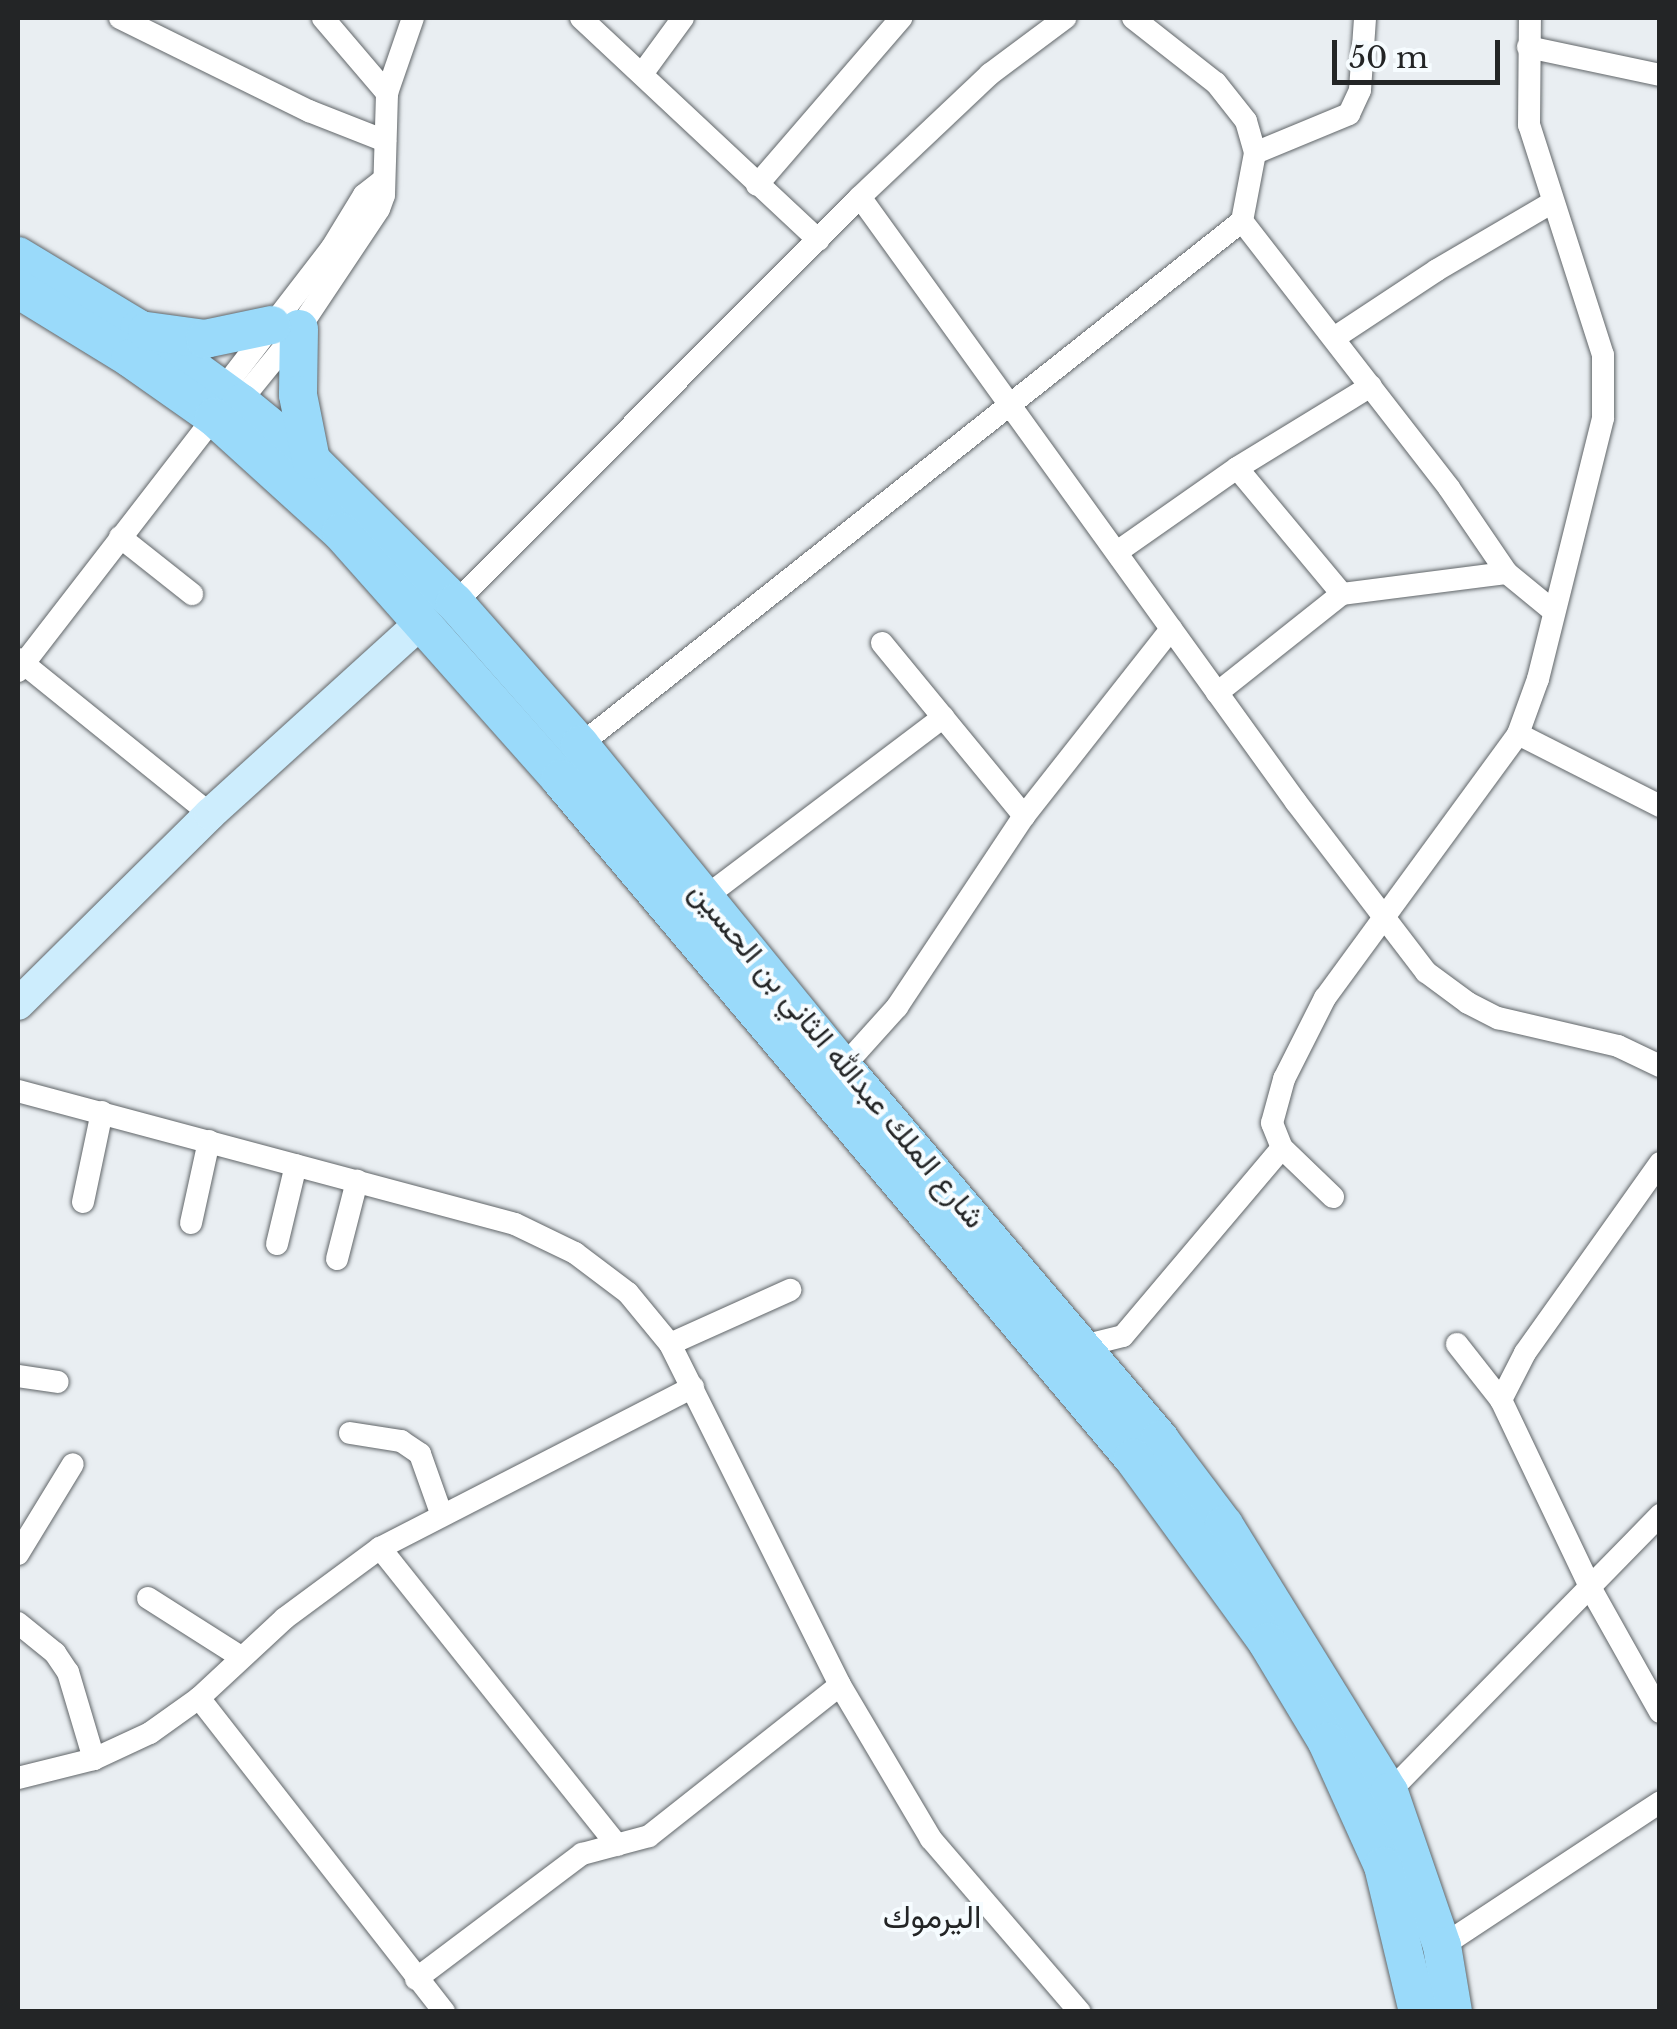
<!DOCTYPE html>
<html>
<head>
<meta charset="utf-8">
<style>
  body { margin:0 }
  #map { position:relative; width:1677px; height:2029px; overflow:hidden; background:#e9eef2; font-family:"Libre Baskerville",Vazirmatn,serif }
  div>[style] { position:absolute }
  .roads { filter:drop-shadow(0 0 2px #616669) drop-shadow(0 0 2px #616669) }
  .street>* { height:22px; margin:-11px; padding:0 11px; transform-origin:11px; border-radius:11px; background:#fff }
  .secondary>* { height:32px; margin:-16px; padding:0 16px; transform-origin:16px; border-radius:16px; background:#cdedfd }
  .primary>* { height:38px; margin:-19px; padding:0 19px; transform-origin:19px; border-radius:19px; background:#9adafa }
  span { translate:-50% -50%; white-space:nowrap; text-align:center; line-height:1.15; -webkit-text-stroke:8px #f6fcff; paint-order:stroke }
  .street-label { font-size:30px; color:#232526 }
  .neighbourhood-label { font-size:32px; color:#232526 }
  .frame { position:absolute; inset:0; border:20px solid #232526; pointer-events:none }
  .scale { position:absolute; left:1332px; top:40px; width:168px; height:45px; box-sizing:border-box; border:5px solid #232526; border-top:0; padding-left:12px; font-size:30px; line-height:35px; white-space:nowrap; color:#232526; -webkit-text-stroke:8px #f6fcff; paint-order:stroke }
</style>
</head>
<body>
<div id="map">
  <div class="roads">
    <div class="street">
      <div style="left:120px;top:18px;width:211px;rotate:26.2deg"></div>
      <div style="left:309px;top:111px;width:82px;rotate:21.5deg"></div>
      <div style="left:323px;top:18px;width:99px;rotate:49.5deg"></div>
      <div style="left:581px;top:18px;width:325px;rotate:43.1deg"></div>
      <div style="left:1133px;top:18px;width:105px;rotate:38.1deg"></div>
      <div style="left:1216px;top:83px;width:48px;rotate:51.7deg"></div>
      <div style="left:1246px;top:121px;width:33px;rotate:74deg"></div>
      <div style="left:1255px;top:153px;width:69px;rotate:100.8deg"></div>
      <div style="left:1242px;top:221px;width:338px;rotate:52.2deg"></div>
      <div style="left:1449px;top:488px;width:103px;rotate:55.7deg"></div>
      <div style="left:1507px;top:573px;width:58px;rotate:39.4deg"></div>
      <div style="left:1528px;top:47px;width:135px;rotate:12deg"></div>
      <div style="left:642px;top:74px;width:69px;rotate:-53.8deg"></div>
      <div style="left:1255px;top:153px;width:102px;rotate:-22.5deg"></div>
      <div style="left:1349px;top:114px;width:26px;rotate:-65deg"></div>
      <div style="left:1360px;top:90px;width:72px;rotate:-86deg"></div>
      <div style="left:757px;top:185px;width:221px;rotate:-49.2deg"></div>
      <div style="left:860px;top:197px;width:746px;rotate:54.22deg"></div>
      <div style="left:1296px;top:802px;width:214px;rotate:52.6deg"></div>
      <div style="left:1426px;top:972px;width:52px;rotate:36.4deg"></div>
      <div style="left:1468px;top:1003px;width:34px;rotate:27deg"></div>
      <div style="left:1498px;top:1018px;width:123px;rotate:13.1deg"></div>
      <div style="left:1618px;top:1046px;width:47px;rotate:25.5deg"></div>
      <div style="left:1334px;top:338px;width:123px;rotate:-33.4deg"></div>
      <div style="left:1437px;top:270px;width:132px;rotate:-30.4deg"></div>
      <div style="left:233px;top:410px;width:104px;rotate:-50.8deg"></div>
      <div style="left:299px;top:329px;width:144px;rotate:-56.3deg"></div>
      <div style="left:379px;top:209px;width:15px;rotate:-70deg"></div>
      <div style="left:384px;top:195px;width:102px;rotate:-88.3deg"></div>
      <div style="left:387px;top:93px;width:79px;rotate:-70.9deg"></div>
      <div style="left:1237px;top:468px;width:164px;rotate:50.2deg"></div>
      <div style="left:120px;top:537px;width:92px;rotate:38.4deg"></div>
      <div style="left:1117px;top:552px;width:146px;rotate:-35deg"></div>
      <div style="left:1237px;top:468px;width:157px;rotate:-31.5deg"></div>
      <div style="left:455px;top:603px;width:573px;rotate:-45.07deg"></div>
      <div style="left:860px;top:197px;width:179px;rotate:-43.4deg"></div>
      <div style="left:990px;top:74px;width:94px;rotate:-36.7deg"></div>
      <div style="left:882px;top:643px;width:224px;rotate:50.6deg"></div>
      <div style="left:18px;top:659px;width:247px;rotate:38.9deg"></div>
      <div style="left:18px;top:671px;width:321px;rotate:-52.3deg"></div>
      <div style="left:214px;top:417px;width:29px;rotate:-72deg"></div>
      <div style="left:223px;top:389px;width:177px;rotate:-52.4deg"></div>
      <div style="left:331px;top:249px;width:63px;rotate:-58.6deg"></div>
      <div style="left:364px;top:195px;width:24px;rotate:-38deg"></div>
      <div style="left:1217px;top:693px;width:159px;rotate:-38.4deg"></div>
      <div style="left:1342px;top:594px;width:166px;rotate:-7.3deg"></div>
      <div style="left:1518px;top:734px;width:159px;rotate:26.9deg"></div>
      <div style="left:580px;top:745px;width:844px;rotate:-38.36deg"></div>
      <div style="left:704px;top:898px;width:300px;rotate:-37.1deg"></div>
      <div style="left:843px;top:1067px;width:81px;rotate:-48deg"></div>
      <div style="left:897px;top:1007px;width:229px;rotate:-56.4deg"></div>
      <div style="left:1024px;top:816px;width:238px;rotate:-51.8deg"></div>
      <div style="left:18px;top:1091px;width:514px;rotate:14.98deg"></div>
      <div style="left:515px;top:1224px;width:67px;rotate:25.8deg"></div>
      <div style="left:575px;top:1253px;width:66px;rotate:37deg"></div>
      <div style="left:628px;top:1293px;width:66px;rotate:50.5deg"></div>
      <div style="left:670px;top:1344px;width:381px;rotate:63.5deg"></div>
      <div style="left:840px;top:1685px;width:179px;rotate:59.4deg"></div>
      <div style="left:931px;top:1839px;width:228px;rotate:49.3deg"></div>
      <div style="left:1660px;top:1163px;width:233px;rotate:125.4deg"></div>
      <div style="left:1525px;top:1353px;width:53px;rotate:117.1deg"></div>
      <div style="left:1501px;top:1400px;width:209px;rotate:64.5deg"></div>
      <div style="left:1591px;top:1589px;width:141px;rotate:60.7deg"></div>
      <div style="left:1333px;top:1197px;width:71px;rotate:-136.1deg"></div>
      <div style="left:1282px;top:1148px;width:27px;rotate:-112deg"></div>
      <div style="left:1272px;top:1123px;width:46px;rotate:-74.7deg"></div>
      <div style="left:1284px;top:1079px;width:91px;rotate:-63.2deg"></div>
      <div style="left:1325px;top:998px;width:327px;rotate:-53.8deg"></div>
      <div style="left:1518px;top:734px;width:59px;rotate:-70deg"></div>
      <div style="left:1538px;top:679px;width:269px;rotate:-76deg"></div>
      <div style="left:1603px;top:418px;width:63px;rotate:-90deg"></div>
      <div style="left:1603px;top:355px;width:242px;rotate:-107.8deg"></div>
      <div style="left:1529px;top:125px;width:107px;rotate:-89.5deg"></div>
      <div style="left:83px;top:1202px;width:92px;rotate:-78.1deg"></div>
      <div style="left:191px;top:1223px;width:84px;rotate:-77.6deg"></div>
      <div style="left:277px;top:1244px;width:81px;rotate:-76.5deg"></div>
      <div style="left:337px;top:1259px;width:81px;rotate:-75.6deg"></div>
      <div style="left:670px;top:1344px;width:132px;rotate:-24.2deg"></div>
      <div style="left:1457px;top:1344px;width:71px;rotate:51.8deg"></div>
      <div style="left:1075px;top:1348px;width:49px;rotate:-14deg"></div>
      <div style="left:1123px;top:1336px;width:246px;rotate:-49.8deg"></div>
      <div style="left:18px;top:1376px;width:40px;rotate:8.5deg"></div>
      <div style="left:350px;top:1433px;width:52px;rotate:8.9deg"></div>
      <div style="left:401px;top:1441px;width:23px;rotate:34deg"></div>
      <div style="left:420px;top:1454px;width:63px;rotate:70.4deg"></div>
      <div style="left:380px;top:1548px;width:380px;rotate:51.4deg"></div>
      <div style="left:18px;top:1554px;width:105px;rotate:-58.6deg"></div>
      <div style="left:148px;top:1598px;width:110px;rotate:32.4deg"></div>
      <div style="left:18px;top:1623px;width:48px;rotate:39deg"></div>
      <div style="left:55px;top:1653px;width:23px;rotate:56deg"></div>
      <div style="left:68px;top:1672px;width:91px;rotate:73.4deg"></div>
      <div style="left:199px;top:1698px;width:398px;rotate:52deg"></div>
      <div style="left:18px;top:1778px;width:78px;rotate:-14deg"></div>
      <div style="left:94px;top:1759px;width:62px;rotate:-24.9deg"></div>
      <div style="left:150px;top:1733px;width:60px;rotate:-35.5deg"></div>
      <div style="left:199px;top:1698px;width:117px;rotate:-42.9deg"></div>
      <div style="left:285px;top:1618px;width:118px;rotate:-36.4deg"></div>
      <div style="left:380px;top:1548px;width:352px;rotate:-27.2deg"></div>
      <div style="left:1389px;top:1792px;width:388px;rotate:-45.6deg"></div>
      <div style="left:1442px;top:1946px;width:261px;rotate:-33.4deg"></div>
      <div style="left:416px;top:1979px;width:208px;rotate:-37deg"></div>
      <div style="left:582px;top:1854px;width:69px;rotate:-15deg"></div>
      <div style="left:649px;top:1836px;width:243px;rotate:-38.3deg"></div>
    </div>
    <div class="secondary">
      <div style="left:18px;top:1004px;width:270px;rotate:-44.7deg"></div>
      <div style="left:210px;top:814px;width:287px;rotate:-42.2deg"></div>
    </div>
    <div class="primary">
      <div style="left:18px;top:256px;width:141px;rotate:31.1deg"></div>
      <div style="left:139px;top:329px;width:126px;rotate:36deg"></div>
      <div style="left:241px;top:403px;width:90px;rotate:39.2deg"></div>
      <div style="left:311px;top:460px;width:203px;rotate:44.8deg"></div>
      <div style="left:455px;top:603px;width:189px;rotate:48.6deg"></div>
      <div style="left:580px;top:745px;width:416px;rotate:50.8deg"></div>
      <div style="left:843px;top:1067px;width:490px;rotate:49.6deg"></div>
      <div style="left:1160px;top:1440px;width:106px;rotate:53deg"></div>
      <div style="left:1224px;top:1525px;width:314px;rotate:58.3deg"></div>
      <div style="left:1389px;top:1792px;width:163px;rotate:71deg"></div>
      <div style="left:1442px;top:1946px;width:67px;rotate:80.5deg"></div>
      <div style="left:18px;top:289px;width:132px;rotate:31.6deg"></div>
      <div style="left:130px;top:358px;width:103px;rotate:35.1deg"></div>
      <div style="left:214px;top:417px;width:171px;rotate:42.2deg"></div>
      <div style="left:341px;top:532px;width:330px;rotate:48.4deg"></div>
      <div style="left:560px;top:779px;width:888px;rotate:49.84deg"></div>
      <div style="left:1133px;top:1458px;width:228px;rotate:53.9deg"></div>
      <div style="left:1267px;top:1642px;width:117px;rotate:59deg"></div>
      <div style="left:1327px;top:1742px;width:136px;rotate:65.7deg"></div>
      <div style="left:1383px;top:1866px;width:150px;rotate:76.5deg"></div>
      <div style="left:299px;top:329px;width:66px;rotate:90.9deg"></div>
      <div style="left:298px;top:395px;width:66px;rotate:78.7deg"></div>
      <div style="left:147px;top:331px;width:59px;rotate:7.9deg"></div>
      <div style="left:205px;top:339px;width:68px;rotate:-11.8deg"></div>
    </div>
  </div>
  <div class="street-label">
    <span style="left:837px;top:1055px;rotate:50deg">شارع الملك عبدالله الثاني بن الحسين</span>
  </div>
  <div class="neighbourhood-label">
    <span style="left:932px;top:1917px">اليرموك</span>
  </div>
  <div class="frame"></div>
  <div class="scale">50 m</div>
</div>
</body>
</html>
